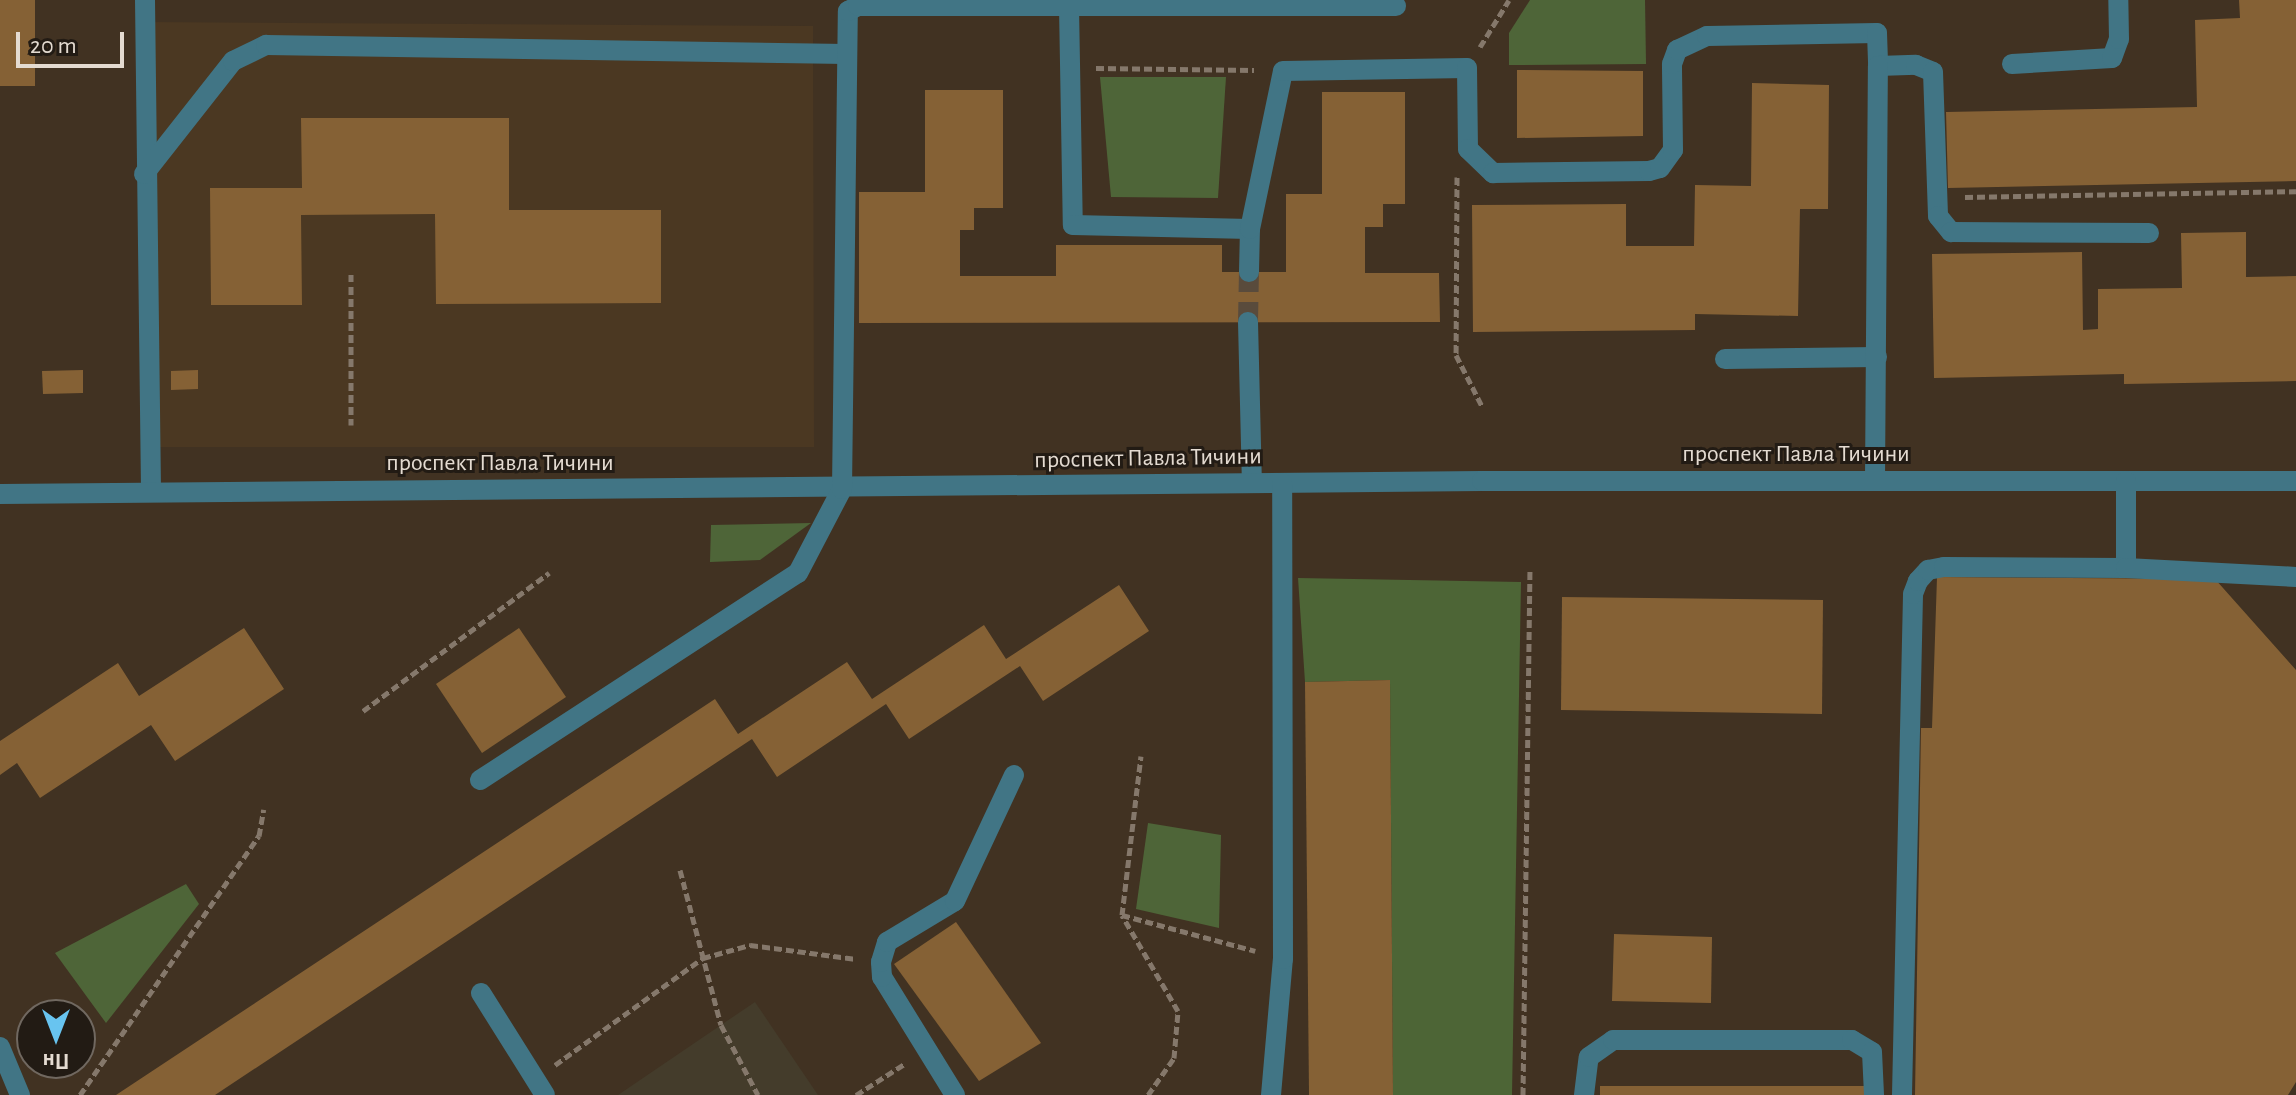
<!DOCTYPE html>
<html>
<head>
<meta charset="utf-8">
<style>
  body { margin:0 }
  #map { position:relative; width:2296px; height:1095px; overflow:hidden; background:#413222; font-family:"Alegreya Sans",sans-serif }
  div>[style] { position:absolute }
  .built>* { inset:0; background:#4b3822 }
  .education>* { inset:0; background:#443c2b }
  .green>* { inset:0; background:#4e6538 }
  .forest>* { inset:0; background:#4d6536 }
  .building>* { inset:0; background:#856135 }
  .minor-tunnel>* { height:20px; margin-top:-10px; transform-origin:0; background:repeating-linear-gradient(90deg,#594b3c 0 20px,transparent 0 30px) }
  .path>* { height:5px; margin-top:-2.5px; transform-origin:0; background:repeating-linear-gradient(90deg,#85786b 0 8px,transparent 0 12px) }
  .minor>* { height:20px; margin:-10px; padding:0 10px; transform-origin:10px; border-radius:10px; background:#417585 }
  span { translate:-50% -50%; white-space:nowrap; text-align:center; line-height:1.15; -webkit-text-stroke:6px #221b14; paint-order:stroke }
  .street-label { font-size:24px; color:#e4dbd1 }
  .north { position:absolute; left:16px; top:999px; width:80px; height:80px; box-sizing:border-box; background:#221b14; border:2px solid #706860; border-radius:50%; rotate:180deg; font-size:22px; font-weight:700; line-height:32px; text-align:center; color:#e4dbd1 }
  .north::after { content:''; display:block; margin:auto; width:28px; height:36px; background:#68c4f0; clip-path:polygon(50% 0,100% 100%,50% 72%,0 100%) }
  .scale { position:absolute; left:16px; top:32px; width:108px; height:36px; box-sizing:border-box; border:4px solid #e4dbd1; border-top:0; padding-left:10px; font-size:24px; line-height:28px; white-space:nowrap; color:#e4dbd1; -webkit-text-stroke:6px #221b14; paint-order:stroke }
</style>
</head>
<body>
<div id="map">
  <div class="built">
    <div style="clip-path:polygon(142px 22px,813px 26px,814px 447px,150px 447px)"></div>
  </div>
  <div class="education">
    <div style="clip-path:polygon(755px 1002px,818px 1095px,618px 1095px,721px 1025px)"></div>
  </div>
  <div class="green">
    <div style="clip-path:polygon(1530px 0,1645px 0,1646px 64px,1509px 65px,1509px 33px)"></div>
    <div style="clip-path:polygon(1100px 77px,1226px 77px,1218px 198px,1111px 197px)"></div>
    <div style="clip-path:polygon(811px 523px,760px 560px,710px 562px,711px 525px)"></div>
    <div style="clip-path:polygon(1148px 823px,1221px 835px,1219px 928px,1136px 909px)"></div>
    <div style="clip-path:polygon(186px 884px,199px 904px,106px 1023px,55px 953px)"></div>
  </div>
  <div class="forest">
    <div style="clip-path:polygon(1298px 578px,1521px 582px,1512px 1095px,1393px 1095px,1390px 680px,1305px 682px)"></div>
  </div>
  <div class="building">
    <div style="clip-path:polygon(0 0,35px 0,35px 86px,0 86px)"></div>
    <div style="clip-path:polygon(2239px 0,2296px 0,2296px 181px,1948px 188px,1946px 112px,2197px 107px,2195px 20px,2240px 18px)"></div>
    <div style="clip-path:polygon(1517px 70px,1643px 71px,1643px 136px,1517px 138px)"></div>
    <div style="clip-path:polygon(1752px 83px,1829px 85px,1828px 209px,1800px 209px,1798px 316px,1695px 314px,1695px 330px,1473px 332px,1472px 205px,1626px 204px,1626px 246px,1694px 246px,1695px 185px,1751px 186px)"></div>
    <div style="clip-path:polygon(925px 90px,1003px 90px,1003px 208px,974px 208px,974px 230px,960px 230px,960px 276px,1056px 276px,1056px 245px,1222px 245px,1222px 272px,1286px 272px,1286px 194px,1322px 194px,1322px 92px,1405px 92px,1405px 204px,1383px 204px,1383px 227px,1365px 227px,1365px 273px,1439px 273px,1440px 322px,859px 323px,859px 192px,925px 192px)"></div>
    <div style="clip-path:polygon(301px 118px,509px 118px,509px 210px,661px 210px,661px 303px,436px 304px,435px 214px,301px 215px,302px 305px,211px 305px,210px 188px,302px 188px)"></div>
    <div style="clip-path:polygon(2246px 232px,2246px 277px,2296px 276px,2296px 381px,2124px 384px,2124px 374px,1934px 378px,1932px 254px,2082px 252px,2083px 330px,2098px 329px,2098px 289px,2182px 288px,2181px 233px)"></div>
    <div style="clip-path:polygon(83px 370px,83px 393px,43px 394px,42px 371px)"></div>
    <div style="clip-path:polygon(198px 370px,198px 389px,171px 390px,171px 371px)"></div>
    <div style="clip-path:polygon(1937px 577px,2215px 579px,2296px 670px,2296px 1082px,2288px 1095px,1915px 1095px,1921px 728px,1932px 728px)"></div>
    <div style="clip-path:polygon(1119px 585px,1149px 631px,1043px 701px,1020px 666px,909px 739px,886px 704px,777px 777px,752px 739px,215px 1095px,116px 1095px,715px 699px,738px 734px,847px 662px,872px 699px,984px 625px,1006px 659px)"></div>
    <div style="clip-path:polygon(1562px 597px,1823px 600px,1822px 714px,1561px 710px)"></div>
    <div style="clip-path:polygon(244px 628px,284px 689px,175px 761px,151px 725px,40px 798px,17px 763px,0 775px,0 741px,118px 663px,139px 696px)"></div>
    <div style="clip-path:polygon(519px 628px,566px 697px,482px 753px,436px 684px)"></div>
    <div style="clip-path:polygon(1390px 680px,1393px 1095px,1309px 1095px,1305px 682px)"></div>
    <div style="clip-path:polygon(956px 922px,1041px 1043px,979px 1081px,894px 964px)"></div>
    <div style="clip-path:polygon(1614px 934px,1712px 937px,1711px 1003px,1612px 1001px)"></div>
    <div style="clip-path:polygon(1600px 1086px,1865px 1086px,1865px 1095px,1600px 1095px)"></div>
  </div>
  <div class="minor-tunnel">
    <div style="left:1248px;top:322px;width:50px;rotate:-88.9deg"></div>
  </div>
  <div class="path">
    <div style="left:1480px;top:47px;width:55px;rotate:-58.3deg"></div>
    <div style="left:1096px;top:68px;width:158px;rotate:0.7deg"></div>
    <div style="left:1457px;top:177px;width:178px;rotate:90.3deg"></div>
    <div style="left:1456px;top:355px;width:57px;rotate:63deg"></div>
    <div style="left:1965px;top:197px;width:331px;rotate:-1deg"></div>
    <div style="left:351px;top:274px;width:151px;rotate:90deg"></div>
    <div style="left:363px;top:711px;width:232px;rotate:-36.6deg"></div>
    <div style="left:680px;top:870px;width:160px;rotate:75.2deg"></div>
    <div style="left:721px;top:1025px;width:79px;rotate:62.1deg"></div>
    <div style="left:1122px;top:915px;width:160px;rotate:-83.2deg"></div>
    <div style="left:555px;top:1065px;width:183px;rotate:-35.9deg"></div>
    <div style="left:703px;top:958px;width:49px;rotate:-15.5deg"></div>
    <div style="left:750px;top:945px;width:107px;rotate:7.5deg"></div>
    <div style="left:80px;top:1095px;width:315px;rotate:-55.4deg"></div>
    <div style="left:259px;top:836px;width:27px;rotate:-80deg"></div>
    <div style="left:856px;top:1095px;width:59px;rotate:-32.6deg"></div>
    <div style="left:1148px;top:1095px;width:45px;rotate:-54.9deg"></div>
    <div style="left:1174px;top:1058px;width:47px;rotate:-85.1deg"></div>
    <div style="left:1178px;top:1011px;width:111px;rotate:-120.3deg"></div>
    <div style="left:1122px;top:915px;width:138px;rotate:15.1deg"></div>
    <div style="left:1523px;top:1095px;width:527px;rotate:-89.24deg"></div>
  </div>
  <div class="minor">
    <div style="left:145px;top:0;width:492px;rotate:89.3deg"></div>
    <div style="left:1069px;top:6px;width:219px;rotate:89deg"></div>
    <div style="left:1073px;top:225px;width:177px;rotate:1.3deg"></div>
    <div style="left:2012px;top:64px;width:100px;rotate:-3.4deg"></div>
    <div style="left:2112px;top:58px;width:20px;rotate:-70deg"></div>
    <div style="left:2119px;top:39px;width:39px;rotate:-91deg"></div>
    <div style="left:144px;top:174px;width:144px;rotate:-51.8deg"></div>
    <div style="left:233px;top:61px;width:37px;rotate:-26deg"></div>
    <div style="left:266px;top:45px;width:580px;rotate:0.89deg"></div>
    <div style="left:1249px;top:272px;width:43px;rotate:-88.7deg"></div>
    <div style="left:1250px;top:229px;width:161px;rotate:-78.2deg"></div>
    <div style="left:1283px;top:71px;width:184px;rotate:-0.9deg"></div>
    <div style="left:1467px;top:68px;width:81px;rotate:89.3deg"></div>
    <div style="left:1468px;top:149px;width:35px;rotate:44deg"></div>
    <div style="left:1493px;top:173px;width:156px;rotate:-0.7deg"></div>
    <div style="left:1649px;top:171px;width:11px;rotate:-15deg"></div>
    <div style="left:1660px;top:168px;width:22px;rotate:-54deg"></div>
    <div style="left:1673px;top:150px;width:86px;rotate:-90.7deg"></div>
    <div style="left:1672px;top:64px;width:15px;rotate:-70deg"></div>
    <div style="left:1677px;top:50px;width:33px;rotate:-25deg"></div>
    <div style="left:1707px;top:36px;width:170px;rotate:-1deg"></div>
    <div style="left:1877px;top:33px;width:33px;rotate:88deg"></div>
    <div style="left:1878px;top:66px;width:38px;rotate:-2deg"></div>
    <div style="left:1916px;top:65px;width:18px;rotate:22deg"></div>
    <div style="left:1933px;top:72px;width:144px;rotate:88deg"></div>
    <div style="left:1938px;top:216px;width:21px;rotate:51deg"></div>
    <div style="left:1951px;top:232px;width:198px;rotate:0.3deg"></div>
    <div style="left:1248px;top:322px;width:161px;rotate:88.6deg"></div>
    <div style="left:1725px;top:359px;width:152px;rotate:-0.8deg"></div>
    <div style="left:1875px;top:481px;width:415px;rotate:-89.6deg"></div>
    <div style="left:0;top:494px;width:1482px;rotate:-0.5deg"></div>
    <div style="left:1482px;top:481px;width:814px"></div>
    <div style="left:2126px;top:568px;width:87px;rotate:-90deg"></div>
    <div style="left:480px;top:780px;width:379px;rotate:-33.1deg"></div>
    <div style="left:798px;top:573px;width:95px;rotate:-62.4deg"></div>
    <div style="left:842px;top:489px;width:478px;rotate:-89.3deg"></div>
    <div style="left:848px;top:11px;width:11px;rotate:-27deg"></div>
    <div style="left:858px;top:6px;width:538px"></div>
    <div style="left:481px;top:993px;width:120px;rotate:57.9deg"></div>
    <div style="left:0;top:1047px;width:52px;rotate:67.4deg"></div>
    <div style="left:955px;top:1095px;width:139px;rotate:-121.7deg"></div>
    <div style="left:882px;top:977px;width:15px;rotate:-94deg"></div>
    <div style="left:881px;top:962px;width:21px;rotate:-73deg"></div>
    <div style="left:887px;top:942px;width:79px;rotate:-31.1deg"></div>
    <div style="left:955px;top:901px;width:139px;rotate:-64.9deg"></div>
    <div style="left:1271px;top:1095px;width:137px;rotate:-85deg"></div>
    <div style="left:1283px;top:959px;width:476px;rotate:-90.1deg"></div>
    <div style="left:1584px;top:1095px;width:38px;rotate:-83deg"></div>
    <div style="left:1589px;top:1057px;width:29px;rotate:-35deg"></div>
    <div style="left:1613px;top:1040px;width:239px"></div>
    <div style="left:1852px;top:1040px;width:23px;rotate:31deg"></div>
    <div style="left:1872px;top:1052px;width:43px;rotate:87.3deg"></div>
    <div style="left:1902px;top:1095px;width:501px;rotate:-88.74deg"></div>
    <div style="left:1913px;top:594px;width:14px;rotate:-69deg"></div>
    <div style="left:1918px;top:581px;width:15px;rotate:-48deg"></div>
    <div style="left:1928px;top:570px;width:16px;rotate:-11deg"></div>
    <div style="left:1944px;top:567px;width:182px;rotate:0.3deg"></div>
    <div style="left:2126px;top:568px;width:170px;rotate:3deg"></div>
  </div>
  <div class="street-label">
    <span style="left:1796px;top:455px">проспект Павла Тичини</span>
    <span style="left:1148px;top:459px;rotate:-1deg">проспект Павла Тичини</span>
    <span style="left:500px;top:464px">проспект Павла Тичини</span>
  </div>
  <div class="north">Пн</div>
  <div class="scale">20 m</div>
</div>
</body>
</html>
